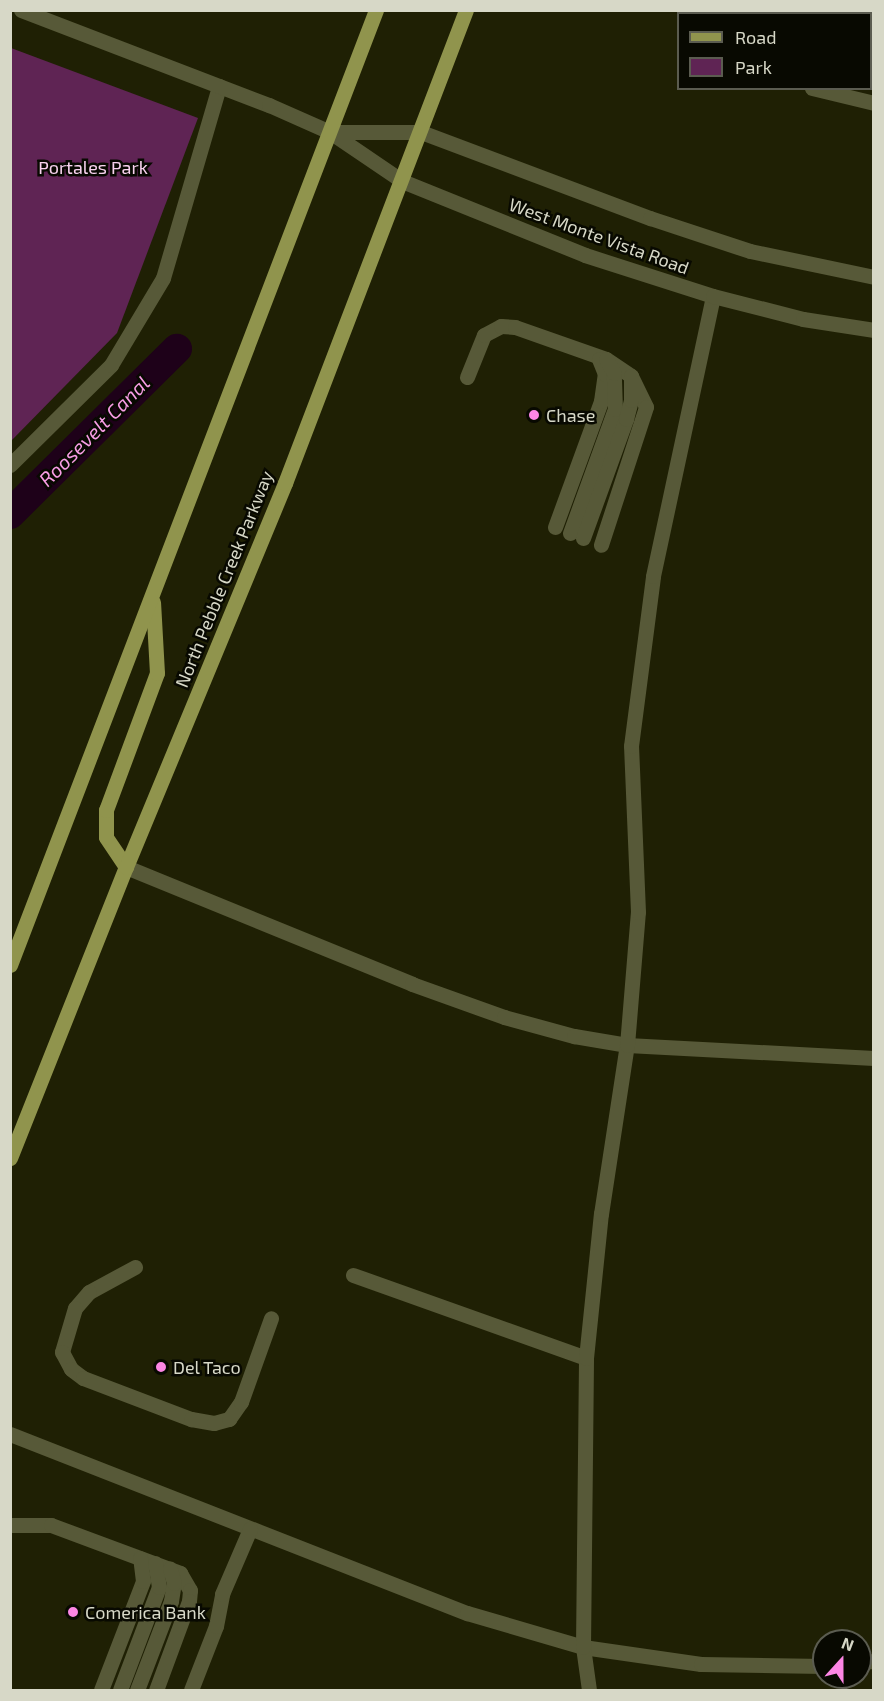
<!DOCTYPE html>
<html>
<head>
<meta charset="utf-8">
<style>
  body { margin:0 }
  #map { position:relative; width:884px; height:1701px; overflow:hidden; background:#1f2004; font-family:"Exo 2",sans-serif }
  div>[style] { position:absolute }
  .green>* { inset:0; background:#5f2454 }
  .canal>* { height:30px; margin:-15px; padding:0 15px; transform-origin:15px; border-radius:15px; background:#1e0119 }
  .service>* { height:15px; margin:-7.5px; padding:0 7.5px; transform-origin:7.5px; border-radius:7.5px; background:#575938 }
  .tertiary>* { height:15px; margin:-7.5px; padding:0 7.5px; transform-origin:7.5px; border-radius:7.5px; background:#575938 }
  .primary>* { height:15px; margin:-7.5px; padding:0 7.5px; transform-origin:7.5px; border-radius:7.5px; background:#90944d }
  .dots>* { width:16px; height:16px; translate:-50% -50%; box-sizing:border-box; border:3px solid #080901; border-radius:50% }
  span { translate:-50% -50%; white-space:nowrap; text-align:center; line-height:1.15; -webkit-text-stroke:5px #080901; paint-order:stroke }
  .park-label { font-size:18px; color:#f8d2ee }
  .street-label { font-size:18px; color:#d7d8c7 }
  .poi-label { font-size:18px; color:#d7d8c7 }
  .left { translate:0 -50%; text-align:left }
  .water-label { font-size:20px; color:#f79ce4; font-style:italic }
  .frame { position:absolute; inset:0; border:12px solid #d7d8c7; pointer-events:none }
  .legend { position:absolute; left:677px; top:12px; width:195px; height:78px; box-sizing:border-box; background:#080901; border:2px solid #5b5c50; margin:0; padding:8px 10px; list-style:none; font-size:18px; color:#d7d8c7 }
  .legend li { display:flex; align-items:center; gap:12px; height:30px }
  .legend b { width:30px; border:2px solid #5b5c50 }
  .north { position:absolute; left:812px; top:1629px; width:60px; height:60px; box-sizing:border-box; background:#080901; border:2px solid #5b5c50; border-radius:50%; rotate:21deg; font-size:16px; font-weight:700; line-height:24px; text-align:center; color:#d7d8c7 }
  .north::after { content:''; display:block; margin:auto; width:21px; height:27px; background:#fc86e4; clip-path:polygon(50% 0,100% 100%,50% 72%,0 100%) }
</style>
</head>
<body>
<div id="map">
  <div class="green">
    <div style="clip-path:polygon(11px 48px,198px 118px,117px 333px,11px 441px)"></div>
  </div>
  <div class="canal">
    <div style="left:10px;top:514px;width:235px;rotate:-44.7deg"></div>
  </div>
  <div class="service">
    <div style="left:872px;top:10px;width:2px;rotate:27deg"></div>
    <div style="left:696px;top:14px;width:4px;rotate:-76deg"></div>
    <div style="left:812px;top:88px;width:64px;rotate:13.6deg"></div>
    <div style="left:467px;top:377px;width:45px;rotate:-68deg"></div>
    <div style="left:484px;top:335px;width:19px;rotate:-28deg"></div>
    <div style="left:501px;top:326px;width:14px;rotate:4deg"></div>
    <div style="left:515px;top:327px;width:96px;rotate:19.4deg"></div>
    <div style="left:606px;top:359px;width:30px;rotate:34deg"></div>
    <div style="left:631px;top:376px;width:34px;rotate:64deg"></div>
    <div style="left:646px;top:407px;width:145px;rotate:108.1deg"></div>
    <div style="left:10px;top:465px;width:142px;rotate:-44.7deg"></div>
    <div style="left:111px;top:365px;width:101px;rotate:-59.1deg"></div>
    <div style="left:163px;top:278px;width:200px;rotate:-73.7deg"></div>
    <div style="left:555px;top:527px;width:134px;rotate:-69.9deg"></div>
    <div style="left:601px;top:401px;width:27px;rotate:-82deg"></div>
    <div style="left:605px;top:374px;width:16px;rotate:-112deg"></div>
    <div style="left:570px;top:533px;width:132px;rotate:-70.1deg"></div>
    <div style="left:615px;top:409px;width:36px;rotate:-92deg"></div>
    <div style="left:614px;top:373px;width:16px;rotate:-120deg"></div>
    <div style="left:583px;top:538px;width:127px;rotate:-70.1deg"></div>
    <div style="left:626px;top:419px;width:20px;rotate:-75deg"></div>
    <div style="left:631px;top:400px;width:24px;rotate:-90deg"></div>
    <div style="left:126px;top:867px;width:309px;rotate:22.2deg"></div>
    <div style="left:412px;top:984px;width:98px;rotate:19.7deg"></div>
    <div style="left:504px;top:1017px;width:73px;rotate:15.2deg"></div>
    <div style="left:574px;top:1036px;width:54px;rotate:9.6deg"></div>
    <div style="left:627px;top:1045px;width:247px;rotate:3deg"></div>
    <div style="left:135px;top:1267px;width:52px;rotate:151.5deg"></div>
    <div style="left:89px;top:1292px;width:21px;rotate:131deg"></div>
    <div style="left:75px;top:1308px;width:46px;rotate:106.5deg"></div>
    <div style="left:62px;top:1352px;width:19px;rotate:62deg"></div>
    <div style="left:71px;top:1369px;width:15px;rotate:37deg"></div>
    <div style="left:83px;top:1378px;width:116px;rotate:20.8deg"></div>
    <div style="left:191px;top:1419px;width:23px;rotate:10deg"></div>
    <div style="left:214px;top:1423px;width:16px;rotate:-15deg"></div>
    <div style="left:229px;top:1419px;width:21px;rotate:-55deg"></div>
    <div style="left:241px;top:1402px;width:89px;rotate:-70.3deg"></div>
    <div style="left:353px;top:1275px;width:247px;rotate:19.6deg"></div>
    <div style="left:10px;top:1434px;width:491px;rotate:21.4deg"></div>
    <div style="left:467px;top:1613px;width:121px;rotate:16.3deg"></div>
    <div style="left:583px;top:1647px;width:119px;rotate:8.2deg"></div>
    <div style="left:701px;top:1664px;width:123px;rotate:0.9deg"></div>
    <div style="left:10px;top:1525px;width:41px"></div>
    <div style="left:51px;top:1525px;width:138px;rotate:20.4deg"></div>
    <div style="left:180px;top:1573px;width:20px;rotate:60deg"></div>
    <div style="left:190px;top:1590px;width:11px;rotate:95deg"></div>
    <div style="left:189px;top:1601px;width:95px;rotate:110.3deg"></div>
    <div style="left:860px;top:1662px;width:14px;rotate:-4deg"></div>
    <div style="left:101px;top:1690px;width:117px;rotate:-68.9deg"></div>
    <div style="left:143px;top:1581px;width:23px;rotate:-97deg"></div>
    <div style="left:120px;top:1690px;width:110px;rotate:-69.3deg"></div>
    <div style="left:159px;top:1587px;width:24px;rotate:-99deg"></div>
    <div style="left:137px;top:1690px;width:95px;rotate:-69.1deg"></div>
    <div style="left:171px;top:1601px;width:18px;rotate:-81deg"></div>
    <div style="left:174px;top:1583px;width:15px;rotate:-106deg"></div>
    <div style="left:191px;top:1690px;width:69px;rotate:-68.7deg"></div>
    <div style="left:216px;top:1626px;width:33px;rotate:-79deg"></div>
    <div style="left:222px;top:1594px;width:71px;rotate:-66.7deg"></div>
    <div style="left:589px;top:1690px;width:43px;rotate:-97.9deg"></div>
    <div style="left:583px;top:1647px;width:289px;rotate:-89.4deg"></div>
    <div style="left:586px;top:1358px;width:145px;rotate:-84.1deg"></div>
    <div style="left:601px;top:1214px;width:171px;rotate:-81.3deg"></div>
    <div style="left:627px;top:1045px;width:133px;rotate:-85.3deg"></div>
    <div style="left:638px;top:912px;width:166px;rotate:-92.4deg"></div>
    <div style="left:631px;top:746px;width:171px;rotate:-82.6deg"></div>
    <div style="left:653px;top:576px;width:286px;rotate:-77.9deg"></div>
  </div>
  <div class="tertiary">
    <div style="left:21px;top:10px;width:266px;rotate:21deg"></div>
    <div style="left:269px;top:105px;width:67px;rotate:23.9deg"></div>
    <div style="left:330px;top:132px;width:87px;rotate:34.2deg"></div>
    <div style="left:402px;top:181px;width:197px;rotate:22deg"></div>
    <div style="left:585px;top:255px;width:134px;rotate:17.8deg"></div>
    <div style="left:713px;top:296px;width:93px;rotate:14.3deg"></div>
    <div style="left:803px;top:319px;width:72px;rotate:8.8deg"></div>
    <div style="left:330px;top:132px;width:91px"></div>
    <div style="left:421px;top:132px;width:245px;rotate:20.6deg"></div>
    <div style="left:650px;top:218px;width:105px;rotate:18.3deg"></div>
    <div style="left:750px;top:251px;width:127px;rotate:11.8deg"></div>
  </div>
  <div class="primary">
    <div style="left:126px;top:867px;width:36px;rotate:-124deg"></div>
    <div style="left:106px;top:837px;width:27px;rotate:-90deg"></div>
    <div style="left:106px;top:810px;width:146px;rotate:-69.6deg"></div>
    <div style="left:157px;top:673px;width:71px;rotate:-93.2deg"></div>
    <div style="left:10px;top:965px;width:1023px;rotate:-69.03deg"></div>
    <div style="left:10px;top:1158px;width:313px;rotate:-68.3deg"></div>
    <div style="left:126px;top:867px;width:416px;rotate:-67.5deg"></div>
    <div style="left:285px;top:483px;width:506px;rotate:-69.06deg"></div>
  </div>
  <div class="dots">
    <div style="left:534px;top:415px;background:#fc86e4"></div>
    <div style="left:161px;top:1367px;background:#fc86e4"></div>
    <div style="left:73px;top:1612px;background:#fc86e4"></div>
  </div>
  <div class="park-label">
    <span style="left:93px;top:167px">Portales Park</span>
  </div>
  <div class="street-label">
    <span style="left:599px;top:236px;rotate:20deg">West Monte Vista Road</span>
    <span style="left:224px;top:579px;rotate:-68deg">North Pebble Creek Parkway</span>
  </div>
  <div class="poi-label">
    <span class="left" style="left:546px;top:415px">Chase</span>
    <span class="left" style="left:173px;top:1367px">Del Taco</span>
    <span class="left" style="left:85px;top:1612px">Comerica Bank</span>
  </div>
  <div class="water-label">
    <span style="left:94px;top:431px;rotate:-45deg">Roosevelt Canal</span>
  </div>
  <div class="frame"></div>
  <ul class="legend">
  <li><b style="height:8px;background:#90944d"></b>Road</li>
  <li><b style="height:16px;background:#5f2454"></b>Park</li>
  </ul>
  <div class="north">N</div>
</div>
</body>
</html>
